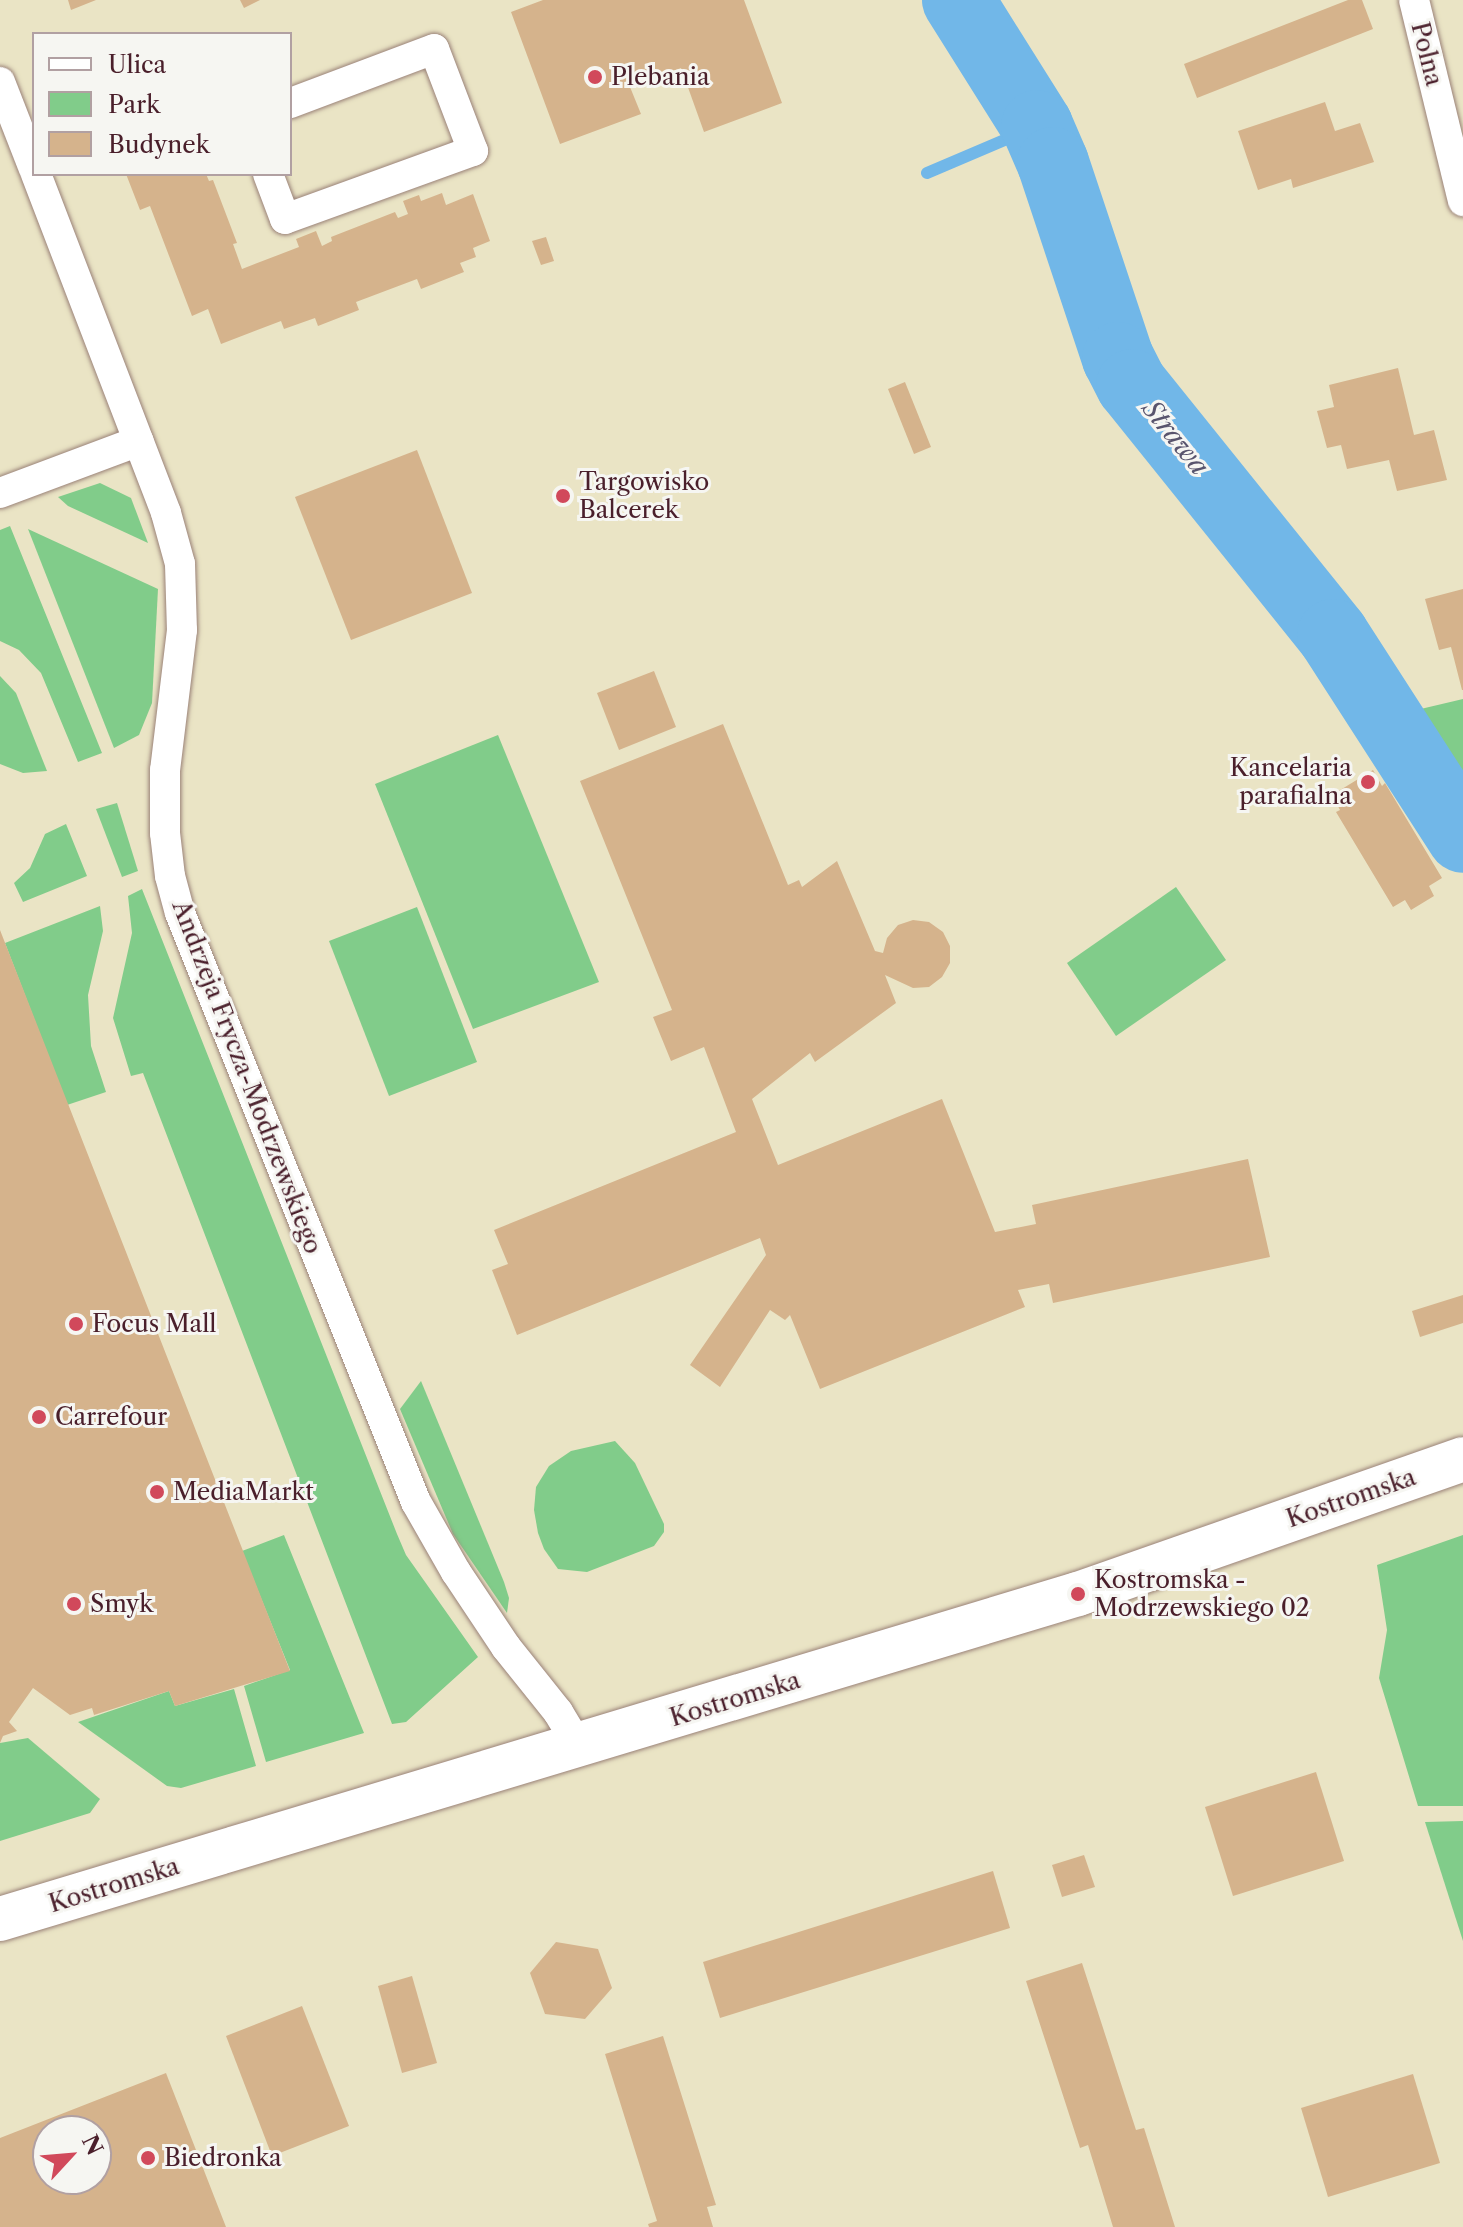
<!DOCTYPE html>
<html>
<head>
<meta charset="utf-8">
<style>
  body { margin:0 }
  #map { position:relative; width:1463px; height:2227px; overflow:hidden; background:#eae4c5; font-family:"Libre Caslon Text",serif }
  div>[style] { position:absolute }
  .green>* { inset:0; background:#81cc8a }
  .stream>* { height:12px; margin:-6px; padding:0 6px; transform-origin:6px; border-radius:6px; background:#71b7e8 }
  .river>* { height:72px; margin:-36px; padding:0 36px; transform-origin:36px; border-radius:36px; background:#71b7e8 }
  .building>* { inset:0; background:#d5b38c }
  .roads { filter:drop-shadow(0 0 2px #9a8278) drop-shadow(0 0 2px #9a8278) }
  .street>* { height:30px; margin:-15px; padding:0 15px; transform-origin:15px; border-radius:15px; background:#fff }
  .secondary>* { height:44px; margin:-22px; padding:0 22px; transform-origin:22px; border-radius:22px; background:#fff }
  .dots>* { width:22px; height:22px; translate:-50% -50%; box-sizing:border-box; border:4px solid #f6f6f2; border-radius:50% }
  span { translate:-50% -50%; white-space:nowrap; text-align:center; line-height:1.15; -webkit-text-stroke:6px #f6f6f2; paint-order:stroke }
  .street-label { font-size:24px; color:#4a1f2b }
  .poi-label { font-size:24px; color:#4a1f2b }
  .left { translate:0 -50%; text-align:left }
  .right { translate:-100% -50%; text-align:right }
  .water-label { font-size:26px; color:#58546d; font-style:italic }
  .legend { position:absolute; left:32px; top:32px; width:260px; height:144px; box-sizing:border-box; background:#f6f6f2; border:2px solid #b1a0a2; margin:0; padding:10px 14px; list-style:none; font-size:24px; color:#4a1f2b }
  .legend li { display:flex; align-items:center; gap:16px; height:40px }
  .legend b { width:40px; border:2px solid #b1a0a2 }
  .north { position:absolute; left:32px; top:2115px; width:80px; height:80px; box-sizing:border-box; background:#f6f6f2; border:2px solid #b1a0a2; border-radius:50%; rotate:64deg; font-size:22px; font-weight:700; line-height:32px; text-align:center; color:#4a1f2b }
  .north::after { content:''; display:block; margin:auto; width:28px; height:36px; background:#d1495b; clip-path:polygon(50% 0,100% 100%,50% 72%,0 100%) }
</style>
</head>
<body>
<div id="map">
  <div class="green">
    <div style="clip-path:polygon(100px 483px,131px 498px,148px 543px,68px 506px,58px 497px)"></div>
    <div style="clip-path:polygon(10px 526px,102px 753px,78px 762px,41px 673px,19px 650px,0 641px,0 530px)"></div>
    <div style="clip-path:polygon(28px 529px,158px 589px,152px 703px,139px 735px,114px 748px)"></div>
    <div style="clip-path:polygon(0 676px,16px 693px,47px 771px,23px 773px,0 764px)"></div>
    <div style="clip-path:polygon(1463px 699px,1463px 805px,1408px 712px)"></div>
    <div style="clip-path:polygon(498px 735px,599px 982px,473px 1029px,375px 784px)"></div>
    <div style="clip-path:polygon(117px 803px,138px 871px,122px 877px,96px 809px)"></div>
    <div style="clip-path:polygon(66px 824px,87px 876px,23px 902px,14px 883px,30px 868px,45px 834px)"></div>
    <div style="clip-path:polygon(1176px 887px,1226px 960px,1116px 1036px,1067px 963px)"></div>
    <div style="clip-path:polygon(142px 889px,397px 1534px,406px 1555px,478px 1657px,406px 1722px,392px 1724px,143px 1073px,131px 1076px,113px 1018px,132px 933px,128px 896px)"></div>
    <div style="clip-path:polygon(100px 906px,103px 931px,88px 995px,91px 1046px,106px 1092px,67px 1105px,5px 943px)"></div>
    <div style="clip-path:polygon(417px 907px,477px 1062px,389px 1096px,329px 941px)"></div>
    <div style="clip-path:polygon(421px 1381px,504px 1582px,509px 1598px,507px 1613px,453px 1534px,400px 1409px)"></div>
    <div style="clip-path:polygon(615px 1441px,635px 1463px,664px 1524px,664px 1532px,654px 1546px,587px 1572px,558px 1569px,544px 1549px,538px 1533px,534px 1510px,536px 1487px,549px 1466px,571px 1451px)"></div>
    <div style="clip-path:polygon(284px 1535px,364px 1733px,266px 1762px,244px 1686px,290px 1670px,242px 1551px)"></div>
    <div style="clip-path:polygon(1463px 1535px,1463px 1806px,1418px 1806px,1379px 1678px,1387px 1630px,1377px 1565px)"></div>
    <div style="clip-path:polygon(234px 1689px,256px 1766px,181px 1788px,167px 1786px,78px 1722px,169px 1691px,175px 1706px)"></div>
    <div style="clip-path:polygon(28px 1738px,100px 1799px,90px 1813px,0 1841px,0 1743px)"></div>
    <div style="clip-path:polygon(1463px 1821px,1463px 1941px,1425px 1822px)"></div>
  </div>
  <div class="stream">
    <div style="left:927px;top:173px;width:120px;rotate:-23.1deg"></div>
  </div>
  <div class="river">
    <div style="left:958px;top:0;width:149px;rotate:57.9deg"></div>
    <div style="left:1037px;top:126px;width:40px;rotate:66.6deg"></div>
    <div style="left:1053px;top:163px;width:206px;rotate:71.6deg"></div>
    <div style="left:1118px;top:358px;width:30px;rotate:63deg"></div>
    <div style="left:1132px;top:385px;width:321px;rotate:51.2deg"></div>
    <div style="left:1333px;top:635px;width:240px;rotate:57.2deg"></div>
  </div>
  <div class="building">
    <div style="clip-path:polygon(68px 0,96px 0,71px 10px)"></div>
    <div style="clip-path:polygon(240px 0,260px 0,244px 8px)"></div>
    <div style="clip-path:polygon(543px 0,744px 0,782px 103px,704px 132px,681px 68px,630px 87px,641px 114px,560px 144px,511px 12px)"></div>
    <div style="clip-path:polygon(1348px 0,1362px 0,1373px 29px,1197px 98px,1184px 64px)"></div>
    <div style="clip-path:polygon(1325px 102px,1335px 131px,1360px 123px,1374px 162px,1293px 188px,1291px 179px,1258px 190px,1238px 131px)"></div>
    <div style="clip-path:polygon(126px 174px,206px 174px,209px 181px,213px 180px,237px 243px,233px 244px,242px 269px,299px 247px,296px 239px,316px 231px,322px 246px,332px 241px,331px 237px,395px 212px,398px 218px,408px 214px,403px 201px,419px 195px,421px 201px,442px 193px,446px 205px,473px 194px,490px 241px,473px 248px,476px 257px,460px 263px,464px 272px,421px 289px,417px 279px,356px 302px,359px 310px,318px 326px,315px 318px,284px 329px,281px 321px,221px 344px,208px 309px,192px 316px,150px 206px,140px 210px)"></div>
    <div style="clip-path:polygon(546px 237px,554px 261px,541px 265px,532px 241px)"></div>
    <div style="clip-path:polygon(1398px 368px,1414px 435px,1434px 430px,1447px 480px,1397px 491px,1389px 460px,1347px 469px,1341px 445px,1327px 448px,1317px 411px,1334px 407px,1329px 385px)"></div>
    <div style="clip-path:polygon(905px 382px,931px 447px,914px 454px,888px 389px)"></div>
    <div style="clip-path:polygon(417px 450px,472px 593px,351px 640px,295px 497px)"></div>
    <div style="clip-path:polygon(1463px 589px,1463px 690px,1462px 690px,1451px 647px,1439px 650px,1425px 599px)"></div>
    <div style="clip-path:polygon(654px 671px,676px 727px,619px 750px,597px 693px)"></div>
    <div style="clip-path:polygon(723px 724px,788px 885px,799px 880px,802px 887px,837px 861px,875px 951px,883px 953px,887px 938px,898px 925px,913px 920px,929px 922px,943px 932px,950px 946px,950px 963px,942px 977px,929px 987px,913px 988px,885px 975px,896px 1003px,815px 1062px,810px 1053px,752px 1099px,778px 1165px,942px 1099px,995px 1232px,1036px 1224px,1032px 1205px,1248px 1159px,1270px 1257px,1053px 1303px,1049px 1284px,1018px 1290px,1025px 1307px,820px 1389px,790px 1315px,785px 1320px,770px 1310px,720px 1387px,690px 1365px,766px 1255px,760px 1238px,517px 1335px,492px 1270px,508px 1264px,494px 1230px,736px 1132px,704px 1047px,671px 1061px,653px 1017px,672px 1010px,580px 781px)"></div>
    <div style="clip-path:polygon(1373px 770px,1382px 786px,1385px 783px,1442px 878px,1429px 886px,1434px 896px,1411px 910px,1405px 900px,1393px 907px,1336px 812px,1340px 810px,1332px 795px)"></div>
    <div style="clip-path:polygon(0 930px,290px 1671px,175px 1706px,169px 1691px,94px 1715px,92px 1708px,70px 1715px,33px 1688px,9px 1722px,17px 1731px,3px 1736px,0 1743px)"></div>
    <div style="clip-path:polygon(1463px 1295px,1463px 1323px,1420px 1337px,1412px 1311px)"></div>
    <div style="clip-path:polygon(1316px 1772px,1344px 1861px,1233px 1896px,1205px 1807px)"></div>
    <div style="clip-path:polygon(1084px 1855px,1095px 1887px,1062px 1897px,1052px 1865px)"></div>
    <div style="clip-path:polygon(993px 1871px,1010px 1928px,720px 2018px,703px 1962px)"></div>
    <div style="clip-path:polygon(556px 1942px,598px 1949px,612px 1988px,585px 2019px,545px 2014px,530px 1973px)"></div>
    <div style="clip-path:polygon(1082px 1963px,1136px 2130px,1144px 2128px,1175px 2227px,1113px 2227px,1088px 2145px,1080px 2148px,1026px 1981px)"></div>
    <div style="clip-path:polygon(412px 1976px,437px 2063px,402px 2073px,378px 1986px)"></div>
    <div style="clip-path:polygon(302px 2006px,349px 2126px,272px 2156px,226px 2036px)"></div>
    <div style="clip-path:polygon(663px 2036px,716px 2205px,707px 2207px,713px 2227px,649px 2227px,648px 2224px,657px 2221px,605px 2054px)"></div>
    <div style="clip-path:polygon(evenodd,166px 2073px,226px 2227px,0 2227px,0 2138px,166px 2073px,48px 2131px,96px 2131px,96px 2179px,48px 2179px,48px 2131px)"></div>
    <div style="clip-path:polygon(1413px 2074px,1440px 2163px,1328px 2197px,1301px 2108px)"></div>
  </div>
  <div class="roads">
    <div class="street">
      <div style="left:1414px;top:0;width:207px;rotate:76.3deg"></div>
      <div style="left:0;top:82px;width:93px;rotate:68.7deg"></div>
      <div style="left:36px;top:174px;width:363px;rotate:69deg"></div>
      <div style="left:166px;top:513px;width:53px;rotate:74.6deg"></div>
      <div style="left:180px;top:564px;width:66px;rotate:88.3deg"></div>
      <div style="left:182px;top:630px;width:141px;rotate:96.9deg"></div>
      <div style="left:165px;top:770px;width:63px;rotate:90deg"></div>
      <div style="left:165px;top:833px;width:43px;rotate:83.4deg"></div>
      <div style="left:170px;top:876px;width:38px;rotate:75deg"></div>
      <div style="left:180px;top:913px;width:635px;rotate:68.17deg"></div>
      <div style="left:416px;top:1502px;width:81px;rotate:60.3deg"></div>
      <div style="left:456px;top:1572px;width:90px;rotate:56.3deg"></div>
      <div style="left:506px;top:1647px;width:83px;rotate:51.3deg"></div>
      <div style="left:558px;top:1712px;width:41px;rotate:59deg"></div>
      <div style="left:268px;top:174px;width:48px;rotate:69.3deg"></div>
      <div style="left:285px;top:219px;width:200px;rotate:-19.9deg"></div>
      <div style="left:473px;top:151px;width:109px;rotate:-110.9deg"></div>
      <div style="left:434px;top:49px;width:154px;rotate:159.4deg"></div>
      <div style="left:0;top:493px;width:148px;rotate:-20.5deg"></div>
    </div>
    <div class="secondary">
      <div style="left:0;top:1919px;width:1126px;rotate:-16.78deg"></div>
      <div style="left:1078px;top:1594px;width:408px;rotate:-19.3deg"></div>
    </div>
  </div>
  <div class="dots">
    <div style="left:595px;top:77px;background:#d1495b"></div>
    <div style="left:563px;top:496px;background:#d1495b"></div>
    <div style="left:1368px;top:782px;background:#d1495b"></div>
    <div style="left:76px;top:1324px;background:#d1495b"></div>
    <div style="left:39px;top:1417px;background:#d1495b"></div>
    <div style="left:157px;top:1492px;background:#d1495b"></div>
    <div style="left:1078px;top:1594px;background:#d1495b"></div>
    <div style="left:74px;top:1604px;background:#d1495b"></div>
    <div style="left:148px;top:2158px;background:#d1495b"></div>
  </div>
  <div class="street-label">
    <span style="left:1427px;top:54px;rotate:76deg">Polna</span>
    <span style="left:247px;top:1077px;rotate:69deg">Andrzeja Frycza-Modrzewskiego</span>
    <span style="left:1351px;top:1498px;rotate:-19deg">Kostromska</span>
    <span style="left:735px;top:1699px;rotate:-17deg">Kostromska</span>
    <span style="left:114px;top:1885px;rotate:-17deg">Kostromska</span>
  </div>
  <div class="poi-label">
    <span class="left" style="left:611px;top:77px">Plebania</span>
    <span class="left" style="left:579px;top:496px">Targowisko<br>Balcerek</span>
    <span class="right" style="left:1352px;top:782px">Kancelaria<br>parafialna</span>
    <span class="left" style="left:92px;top:1324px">Focus Mall</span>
    <span class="left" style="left:55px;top:1417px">Carrefour</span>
    <span class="left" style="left:173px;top:1492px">MediaMarkt</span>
    <span class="left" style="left:1094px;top:1594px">Kostromska -<br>Modrzewskiego 02</span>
    <span class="left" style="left:90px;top:1604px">Smyk</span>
    <span class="left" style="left:164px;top:2158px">Biedronka</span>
  </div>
  <div class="water-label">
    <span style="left:1175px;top:438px;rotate:51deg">Strawa</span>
  </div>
  <ul class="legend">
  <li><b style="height:10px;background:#fff"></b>Ulica</li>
  <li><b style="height:22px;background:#81cc8a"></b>Park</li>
  <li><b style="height:22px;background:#d5b38c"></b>Budynek</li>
  </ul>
  <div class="north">N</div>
</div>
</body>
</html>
